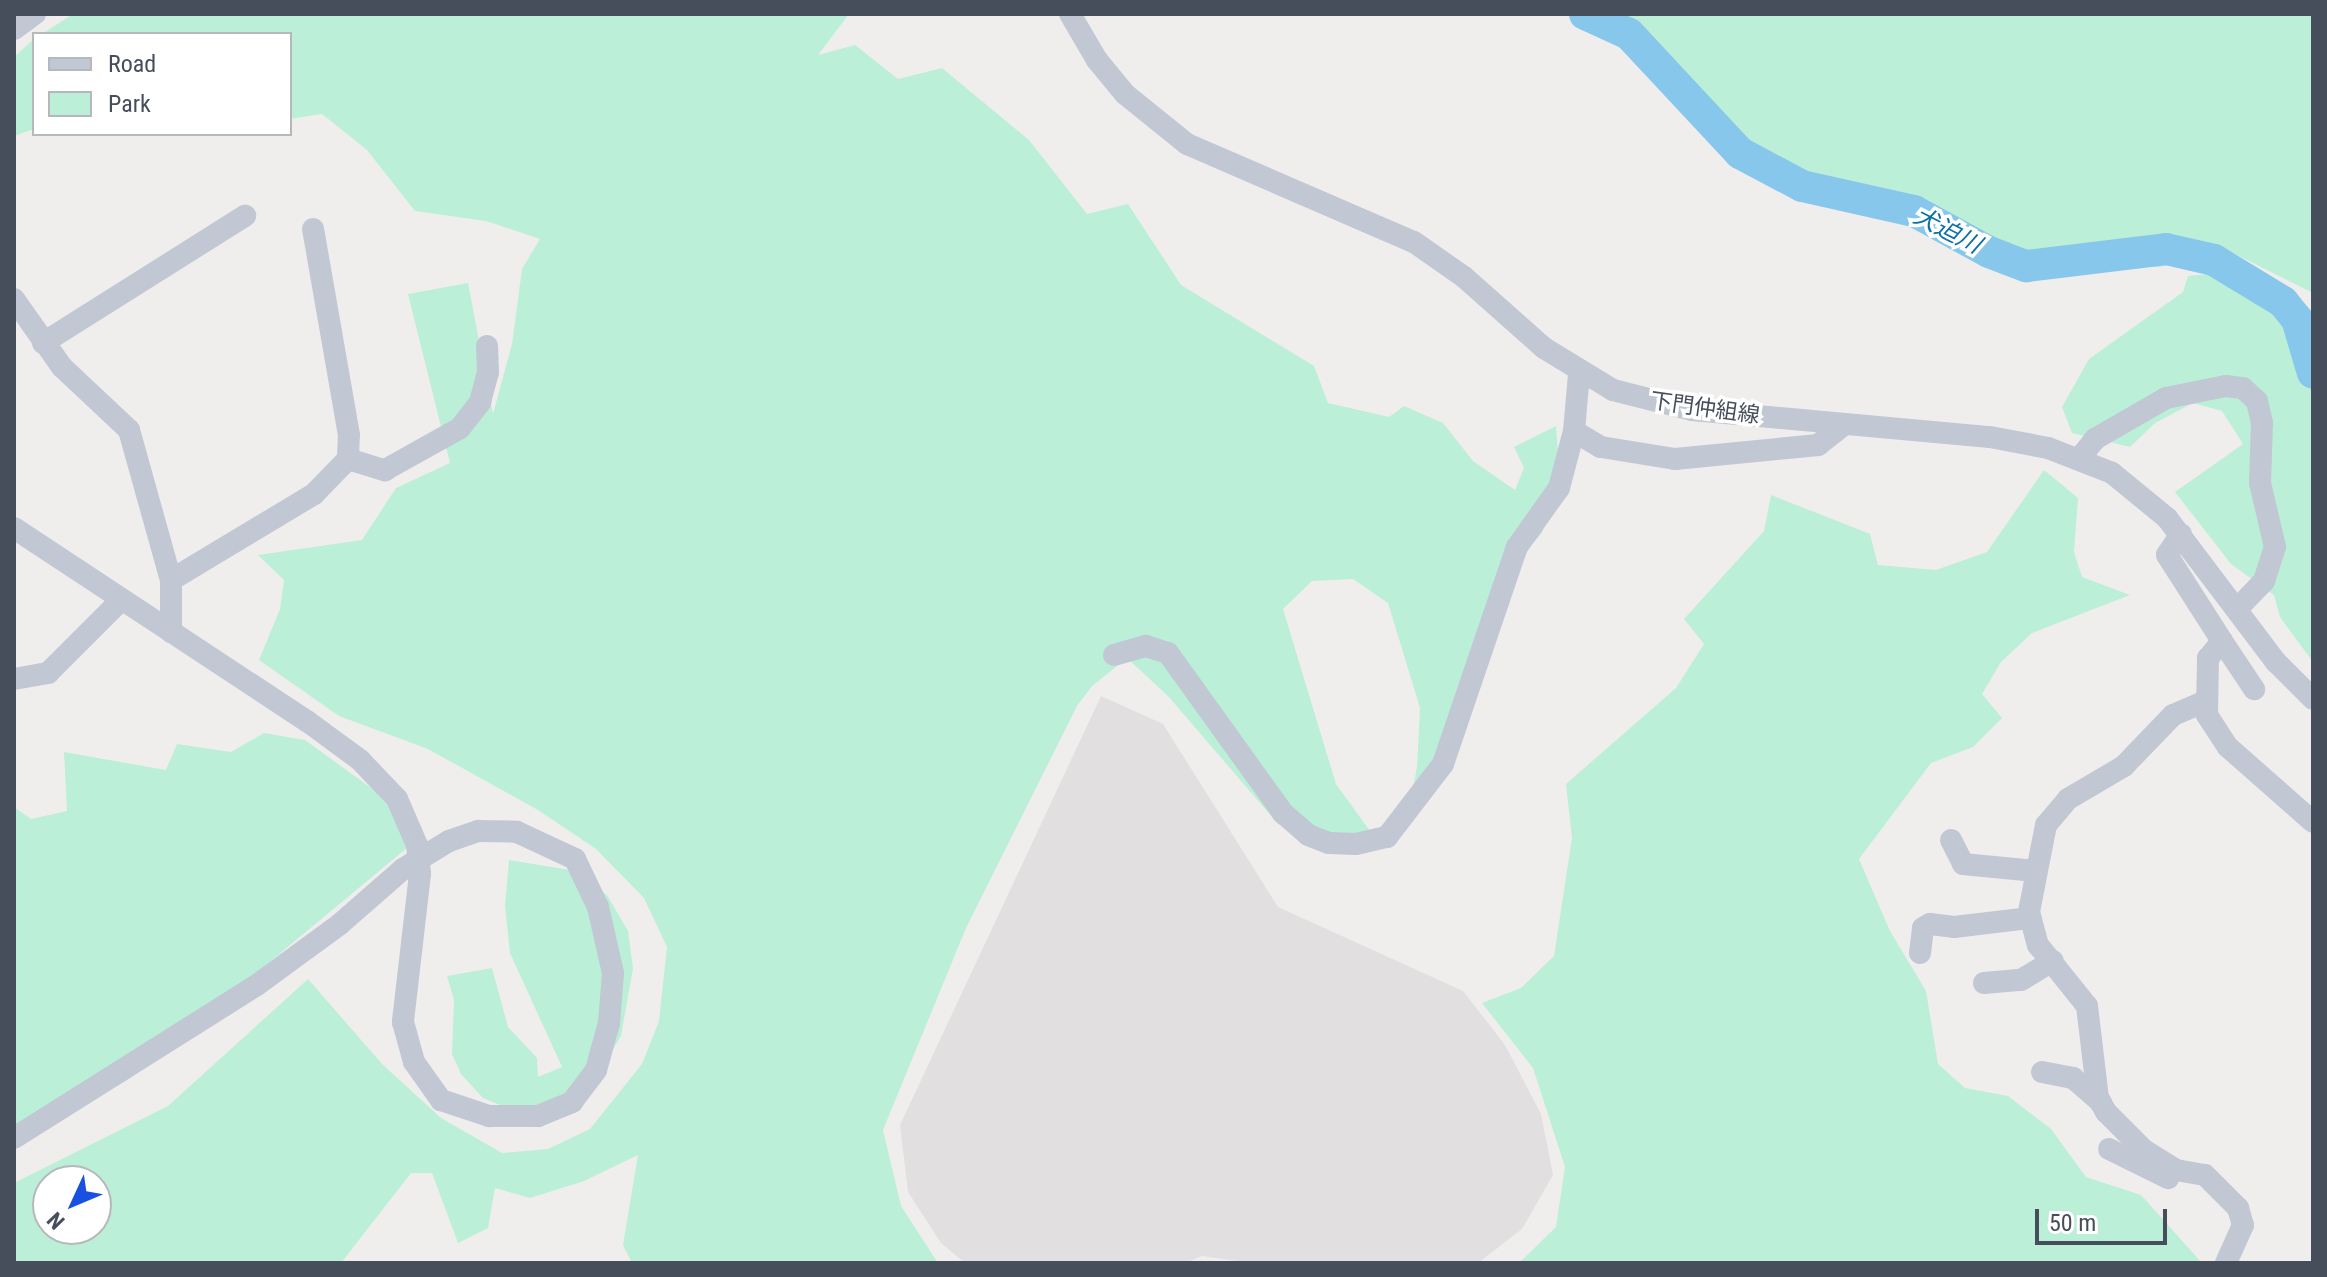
<!DOCTYPE html>
<html>
<head>
<meta charset="utf-8">
<style>
  body { margin:0 }
  #map { position:relative; width:2327px; height:1277px; overflow:hidden; background:#f0eeed; font-family:"Roboto Condensed","Noto Sans JP",sans-serif }
  div>[style] { position:absolute }
  .education>* { inset:0; background:#e1dfdf }
  .green>* { inset:0; background:#bbefd7 }
  .river>* { height:32px; margin:-16px; padding:0 16px; transform-origin:16px; border-radius:16px; background:#87c7ec }
  .minor>* { height:22px; margin:-11px; padding:0 11px; transform-origin:11px; border-radius:11px; background:#c1c7d3 }
  .minor-bridge>* { height:22px; margin:-11px; padding:0 11px; transform-origin:11px; border-radius:11px; background:#c1c7d3 }
  span { translate:-50% -50%; white-space:nowrap; text-align:center; line-height:1.15; -webkit-text-stroke:7px #fff; paint-order:stroke }
  .street-label { font-size:22px; color:#464d5b }
  .water-label { font-size:24px; color:#0c6fa8; font-style:italic }
  .frame { position:absolute; inset:0; border:16px solid #464d5b; pointer-events:none }
  .legend { position:absolute; left:32px; top:32px; width:260px; height:104px; box-sizing:border-box; background:#fff; border:2px solid #b5b8bd; margin:0; padding:10px 14px; list-style:none; font-size:24px; color:#464d5b }
  .legend li { display:flex; align-items:center; gap:16px; height:40px }
  .legend b { width:40px; border:2px solid #b5b8bd }
  .north { position:absolute; left:32px; top:1165px; width:80px; height:80px; box-sizing:border-box; background:#fff; border:2px solid #b5b8bd; border-radius:50%; rotate:226deg; font-size:22px; font-weight:700; line-height:32px; text-align:center; color:#464d5b }
  .north::after { content:''; display:block; margin:auto; width:28px; height:36px; background:#1850df; clip-path:polygon(50% 0,100% 100%,50% 72%,0 100%) }
  .scale { position:absolute; left:2035px; top:1209px; width:132px; height:36px; box-sizing:border-box; border:4px solid #464d5b; border-top:0; padding-left:10px; font-size:24px; line-height:28px; white-space:nowrap; color:#464d5b; -webkit-text-stroke:6px #fff; paint-order:stroke }
</style>
</head>
<body>
<div id="map">
  <div class="education">
    <div style="clip-path:polygon(1101px 696px,1163px 724px,1278px 907px,1463px 991px,1505px 1045px,1541px 1114px,1553px 1175px,1522px 1229px,1478px 1263px,1251px 1263px,1202px 1256px,1185px 1263px,965px 1263px,941px 1243px,908px 1192px,900px 1125px)"></div>
  </div>
  <div class="green">
    <div style="clip-path:polygon(evenodd,73px 14px,849px 14px,818px 55px,855px 45px,898px 79px,942px 68px,1029px 140px,1087px 214px,1128px 204px,1181px 285px,1314px 366px,1328px 403px,1389px 417px,1404px 406px,1443px 423px,1473px 461px,1515px 490px,1524px 468px,1514px 447px,1556px 426px,1560px 477px,1542px 533px,1524px 553px,1405px 830px,1417px 767px,1420px 708px,1388px 603px,1353px 579px,1312px 581px,1283px 609px,1336px 784px,1383px 849px,1336px 845px,1278px 824px,1168px 696px,1127px 658px,1092px 686px,1077px 706px,966px 928px,883px 1130px,901px 1206px,938px 1263px,632px 1263px,623px 1245px,638px 1155px,584px 1181px,530px 1198px,495px 1188px,488px 1228px,458px 1243px,432px 1173px,411px 1173px,341px 1263px,14px 1263px,14px 1183px,168px 1106px,308px 979px,382px 1064px,441px 1118px,502px 1153px,548px 1149px,590px 1129px,642px 1064px,659px 1021px,667px 947px,644px 898px,596px 849px,538px 810px,428px 749px,339px 716px,259px 660px,280px 609px,284px 580px,258px 555px,362px 540px,396px 488px,450px 463px,408px 294px,468px 283px,493px 414px,512px 344px,522px 269px,540px 239px,486px 221px,415px 211px,367px 150px,322px 114px,290px 119px,290px 34px,42px 34px,73px 14px,48px 1181px,96px 1181px,96px 1229px,48px 1229px,48px 1181px)"></div>
    <div style="clip-path:polygon(1572px 14px,2313px 14px,2313px 293px,2233px 253px,2158px 267px,2060px 266px,1846px 200px,1809px 198px,1718px 130px,1662px 56px)"></div>
    <div style="clip-path:polygon(34px 39px,34px 129px,14px 136px,14px 57px)"></div>
    <div style="clip-path:polygon(2228px 272px,2313px 318px,2313px 662px,2280px 617px,2274px 595px,2231px 564px,2175px 492px,2243px 444px,2222px 411px,2193px 403px,2155px 423px,2130px 447px,2072px 433px,2062px 407px,2089px 359px,2183px 292px,2188px 276px)"></div>
    <div style="clip-path:polygon(2044px 470px,2078px 498px,2074px 552px,2082px 577px,2130px 595px,2032px 633px,2001px 662px,1982px 694px,2002px 718px,1973px 747px,1931px 763px,1859px 859px,1890px 931px,1926px 991px,1938px 1064px,1965px 1088px,2008px 1096px,2051px 1129px,2086px 1177px,2141px 1195px,2202px 1263px,1519px 1263px,1556px 1227px,1565px 1167px,1533px 1068px,1482px 1003px,1521px 988px,1554px 956px,1572px 838px,1566px 784px,1676px 688px,1704px 644px,1684px 619px,1764px 531px,1771px 495px,1870px 534px,1878px 565px,1936px 570px,1987px 552px)"></div>
    <div style="clip-path:polygon(264px 733px,305px 740px,374px 790px,396px 816px,408px 847px,129px 1079px,14px 1145px,14px 807px,31px 819px,67px 811px,64px 752px,166px 770px,177px 744px,231px 752px)"></div>
    <div style="clip-path:polygon(509px 860px,570px 870px,607px 895px,628px 931px,633px 968px,621px 1036px,604px 1064px,548px 1107px,505px 1107px,483px 1098px,461px 1074px,452px 1054px,454px 1000px,447px 976px,492px 968px,508px 1027px,537px 1058px,538px 1077px,562px 1067px,510px 953px,505px 906px)"></div>
  </div>
  <div class="river">
    <div style="left:1585px;top:14px;width:48px;rotate:24.4deg"></div>
    <div style="left:1629px;top:34px;width:163px;rotate:47deg"></div>
    <div style="left:1740px;top:153px;width:70px;rotate:28deg"></div>
    <div style="left:1802px;top:186px;width:115px;rotate:12.6deg"></div>
    <div style="left:1914px;top:211px;width:85px;rotate:28.7deg"></div>
    <div style="left:1989px;top:252px;width:40px;rotate:21deg"></div>
    <div style="left:2026px;top:266px;width:141px;rotate:-6.9deg"></div>
    <div style="left:2166px;top:249px;width:49px;rotate:12.9deg"></div>
    <div style="left:2214px;top:260px;width:81px;rotate:31.3deg"></div>
    <div style="left:2283px;top:302px;width:22px;rotate:51deg"></div>
    <div style="left:2297px;top:319px;width:56px;rotate:73.5deg"></div>
  </div>
  <div class="minor">
    <div style="left:1070px;top:14px;width:53px;rotate:59.6deg"></div>
    <div style="left:1097px;top:60px;width:44px;rotate:50.5deg"></div>
    <div style="left:1125px;top:94px;width:80px;rotate:38.9deg"></div>
    <div style="left:1187px;top:144px;width:247px;rotate:23.4deg"></div>
    <div style="left:1414px;top:242px;width:61px;rotate:35deg"></div>
    <div style="left:1464px;top:277px;width:107px;rotate:41.6deg"></div>
    <div style="left:1544px;top:348px;width:81px;rotate:31.3deg"></div>
    <div style="left:1613px;top:390px;width:81px;rotate:14.2deg"></div>
    <div style="left:1692px;top:410px;width:299px;rotate:5.2deg"></div>
    <div style="left:1990px;top:437px;width:59px;rotate:10.7deg"></div>
    <div style="left:2048px;top:448px;width:69px;rotate:21.3deg"></div>
    <div style="left:2112px;top:473px;width:71px;rotate:39.3deg"></div>
    <div style="left:2167px;top:518px;width:181px;rotate:52.9deg"></div>
    <div style="left:2276px;top:662px;width:52px;rotate:45deg"></div>
    <div style="left:14px;top:29px;width:26px;rotate:-36deg"></div>
    <div style="left:14px;top:299px;width:83px;rotate:54.8deg"></div>
    <div style="left:62px;top:367px;width:92px;rotate:43.2deg"></div>
    <div style="left:129px;top:430px;width:156px;rotate:74.4deg"></div>
    <div style="left:171px;top:580px;width:52px;rotate:90deg"></div>
    <div style="left:43px;top:343px;width:239px;rotate:-32.2deg"></div>
    <div style="left:1574px;top:431px;width:31px;rotate:31deg"></div>
    <div style="left:1601px;top:447px;width:75px;rotate:9.2deg"></div>
    <div style="left:1675px;top:459px;width:144px;rotate:-5.6deg"></div>
    <div style="left:1818px;top:445px;width:34px;rotate:-38deg"></div>
    <div style="left:348px;top:459px;width:39px;rotate:17deg"></div>
    <div style="left:385px;top:470px;width:86px;rotate:-29.2deg"></div>
    <div style="left:460px;top:428px;width:33px;rotate:-52deg"></div>
    <div style="left:480px;top:402px;width:30px;rotate:-75deg"></div>
    <div style="left:488px;top:373px;width:27px;rotate:-92deg"></div>
    <div style="left:2079px;top:459px;width:26px;rotate:-51deg"></div>
    <div style="left:2095px;top:439px;width:82px;rotate:-30deg"></div>
    <div style="left:2166px;top:398px;width:61px;rotate:-11.3deg"></div>
    <div style="left:2226px;top:386px;width:17px;rotate:7deg"></div>
    <div style="left:2243px;top:388px;width:19px;rotate:43deg"></div>
    <div style="left:2257px;top:401px;width:23px;rotate:77deg"></div>
    <div style="left:2262px;top:423px;width:60px;rotate:91.9deg"></div>
    <div style="left:2260px;top:483px;width:66px;rotate:76.8deg"></div>
    <div style="left:2275px;top:547px;width:36px;rotate:108deg"></div>
    <div style="left:2264px;top:581px;width:39px;rotate:134deg"></div>
    <div style="left:14px;top:528px;width:351px;rotate:33.4deg"></div>
    <div style="left:307px;top:721px;width:66px;rotate:36.3deg"></div>
    <div style="left:360px;top:760px;width:54px;rotate:46.5deg"></div>
    <div style="left:397px;top:799px;width:50px;rotate:66.5deg"></div>
    <div style="left:417px;top:845px;width:29px;rotate:84deg"></div>
    <div style="left:420px;top:874px;width:149px;rotate:96.6deg"></div>
    <div style="left:403px;top:1022px;width:41px;rotate:74.6deg"></div>
    <div style="left:414px;top:1062px;width:47px;rotate:54.6deg"></div>
    <div style="left:441px;top:1100px;width:51px;rotate:18.4deg"></div>
    <div style="left:489px;top:1116px;width:49px"></div>
    <div style="left:538px;top:1116px;width:37px;rotate:-22deg"></div>
    <div style="left:572px;top:1102px;width:40px;rotate:-53deg"></div>
    <div style="left:596px;top:1070px;width:49px;rotate:-74.5deg"></div>
    <div style="left:609px;top:1023px;width:50px;rotate:-85.4deg"></div>
    <div style="left:613px;top:973px;width:68px;rotate:-102.8deg"></div>
    <div style="left:598px;top:907px;width:53px;rotate:-115.6deg"></div>
    <div style="left:2181px;top:534px;width:25px;rotate:124deg"></div>
    <div style="left:2167px;top:555px;width:102px;rotate:57.4deg"></div>
    <div style="left:2222px;top:641px;width:22px;rotate:129deg"></div>
    <div style="left:2208px;top:658px;width:57px;rotate:91deg"></div>
    <div style="left:2207px;top:715px;width:38px;rotate:57deg"></div>
    <div style="left:2228px;top:747px;width:113px;rotate:41.4deg"></div>
    <div style="left:171px;top:580px;width:167px;rotate:-31deg"></div>
    <div style="left:314px;top:494px;width:49px;rotate:-45.8deg"></div>
    <div style="left:348px;top:459px;width:24px;rotate:-88deg"></div>
    <div style="left:349px;top:435px;width:209px;rotate:-99.9deg"></div>
    <div style="left:2222px;top:641px;width:58px;rotate:56.3deg"></div>
    <div style="left:1114px;top:655px;width:33px;rotate:-16deg"></div>
    <div style="left:1146px;top:646px;width:23px;rotate:18deg"></div>
    <div style="left:1168px;top:653px;width:197px;rotate:54.3deg"></div>
    <div style="left:1283px;top:813px;width:33px;rotate:41deg"></div>
    <div style="left:1308px;top:835px;width:22px;rotate:21deg"></div>
    <div style="left:1329px;top:843px;width:27px;rotate:2deg"></div>
    <div style="left:1356px;top:844px;width:32px;rotate:-13deg"></div>
    <div style="left:1387px;top:837px;width:92px;rotate:-52.5deg"></div>
    <div style="left:1443px;top:764px;width:229px;rotate:-71.2deg"></div>
    <div style="left:1517px;top:547px;width:72px;rotate:-54.6deg"></div>
    <div style="left:1559px;top:488px;width:59px;rotate:-75.3deg"></div>
    <div style="left:1574px;top:431px;width:57px;rotate:-85deg"></div>
    <div style="left:14px;top:679px;width:35px;rotate:-10deg"></div>
    <div style="left:48px;top:673px;width:103px;rotate:-45deg"></div>
    <div style="left:2206px;top:701px;width:36px;rotate:157deg"></div>
    <div style="left:2173px;top:715px;width:71px;rotate:133.9deg"></div>
    <div style="left:2124px;top:766px;width:65px;rotate:149.5deg"></div>
    <div style="left:2068px;top:799px;width:34px;rotate:130deg"></div>
    <div style="left:2046px;top:825px;width:89px;rotate:101.1deg"></div>
    <div style="left:2029px;top:912px;width:34px;rotate:75deg"></div>
    <div style="left:2038px;top:945px;width:78px;rotate:51.2deg"></div>
    <div style="left:2087px;top:1006px;width:93px;rotate:83.2deg"></div>
    <div style="left:2098px;top:1098px;width:16px;rotate:60deg"></div>
    <div style="left:2106px;top:1112px;width:54px;rotate:45deg"></div>
    <div style="left:2144px;top:1150px;width:38px;rotate:32deg"></div>
    <div style="left:2176px;top:1170px;width:29px;rotate:10deg"></div>
    <div style="left:2205px;top:1175px;width:47px;rotate:45deg"></div>
    <div style="left:2238px;top:1208px;width:18px;rotate:74deg"></div>
    <div style="left:2243px;top:1225px;width:42px;rotate:114.1deg"></div>
    <div style="left:1951px;top:840px;width:27px;rotate:63deg"></div>
    <div style="left:1963px;top:864px;width:73px;rotate:5.5deg"></div>
    <div style="left:1920px;top:953px;width:25px;rotate:-83deg"></div>
    <div style="left:1923px;top:928px;width:8px;rotate:-30deg"></div>
    <div style="left:1930px;top:924px;width:24px;rotate:7deg"></div>
    <div style="left:1954px;top:927px;width:77px;rotate:-6.8deg"></div>
    <div style="left:1984px;top:983px;width:37px;rotate:-5deg"></div>
    <div style="left:2021px;top:980px;width:37px;rotate:-31deg"></div>
    <div style="left:2042px;top:1072px;width:32px;rotate:11deg"></div>
    <div style="left:2073px;top:1078px;width:37px;rotate:41deg"></div>
    <div style="left:14px;top:1138px;width:287px;rotate:-32.2deg"></div>
    <div style="left:257px;top:985px;width:103px;rotate:-36.3deg"></div>
    <div style="left:2109px;top:1149px;width:66px;rotate:26.2deg"></div>
  </div>
  <div class="minor-bridge">
    <div style="left:340px;top:924px;width:84px;rotate:-41.1deg"></div>
    <div style="left:403px;top:869px;width:54px;rotate:-31.3deg"></div>
    <div style="left:449px;top:841px;width:31px;rotate:-19deg"></div>
    <div style="left:478px;top:831px;width:39px;rotate:1deg"></div>
    <div style="left:517px;top:832px;width:64px;rotate:25deg"></div>
  </div>
  <div class="street-label">
    <span style="left:1705px;top:408px;rotate:8deg">下門仲組線</span>
  </div>
  <div class="water-label">
    <span style="left:1947px;top:231px;rotate:27deg">犬迫川</span>
  </div>
  <div class="frame"></div>
  <ul class="legend">
  <li><b style="height:10px;background:#c1c7d3"></b>Road</li>
  <li><b style="height:22px;background:#bbefd7"></b>Park</li>
  </ul>
  <div class="north">N</div>
  <div class="scale">50 m</div>
</div>
</body>
</html>
